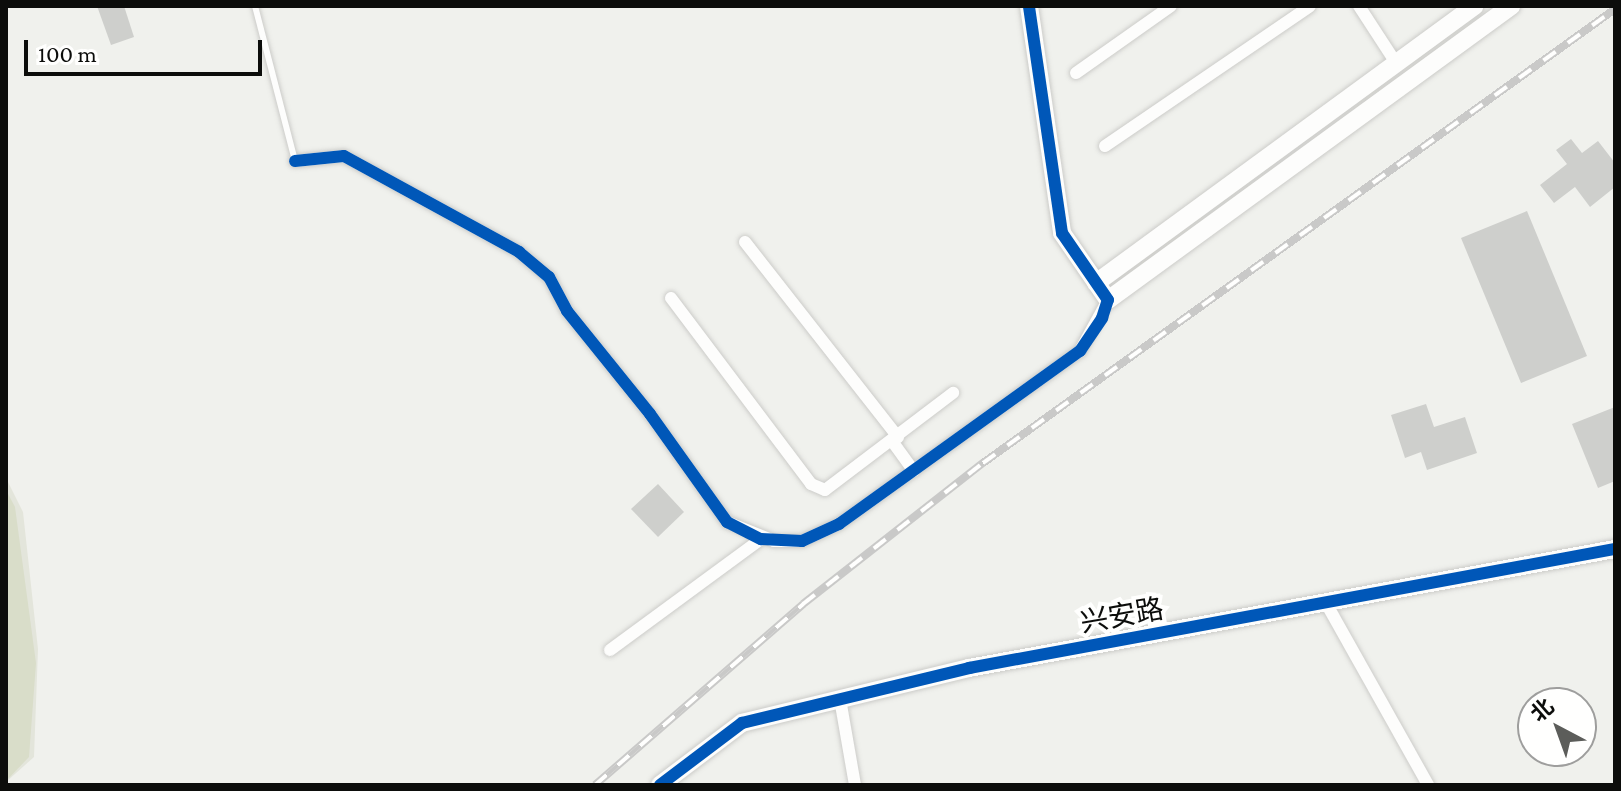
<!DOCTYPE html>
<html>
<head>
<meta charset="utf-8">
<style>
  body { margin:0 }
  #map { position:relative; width:1621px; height:791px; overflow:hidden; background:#f0f1ed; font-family:"Crimson Pro","Noto Sans SC",serif }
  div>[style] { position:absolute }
  .built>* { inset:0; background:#e3e5db }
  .green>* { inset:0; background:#d9ddc9 }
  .building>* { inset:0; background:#cecfcc }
  .roads { filter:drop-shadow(0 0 2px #ccccc9) drop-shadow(0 0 2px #ccccc9) }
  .lane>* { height:6px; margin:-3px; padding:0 3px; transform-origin:3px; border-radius:3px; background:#fdfdfc }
  .street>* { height:12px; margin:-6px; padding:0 6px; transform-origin:6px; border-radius:6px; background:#fdfdfc }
  .secondary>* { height:18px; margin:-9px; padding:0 9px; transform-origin:9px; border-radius:9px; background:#fdfdfc }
  .rail>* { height:8px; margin-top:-4px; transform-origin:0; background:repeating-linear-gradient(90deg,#fffffe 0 15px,#c9c9c8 0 30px); box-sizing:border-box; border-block:2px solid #c9c9c8 }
  .cycleway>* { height:12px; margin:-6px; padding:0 6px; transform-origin:6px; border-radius:6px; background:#0057b8 }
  span { translate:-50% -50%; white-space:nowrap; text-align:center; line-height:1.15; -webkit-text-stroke:8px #fffffe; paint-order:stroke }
  .street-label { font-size:28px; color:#0c0d0b }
  .frame { position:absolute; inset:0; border:8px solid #0c0d0b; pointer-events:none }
  .north { position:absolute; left:1517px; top:687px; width:80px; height:80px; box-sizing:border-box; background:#fffffe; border:2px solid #9e9e9d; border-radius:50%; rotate:319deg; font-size:22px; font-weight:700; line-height:32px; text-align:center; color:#0c0d0b }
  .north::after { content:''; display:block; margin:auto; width:28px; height:36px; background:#5c5d5a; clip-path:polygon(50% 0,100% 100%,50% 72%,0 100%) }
  .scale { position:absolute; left:24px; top:40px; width:238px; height:36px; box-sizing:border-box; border:4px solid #0c0d0b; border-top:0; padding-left:10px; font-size:24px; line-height:28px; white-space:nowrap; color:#0c0d0b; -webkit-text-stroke:6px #fffffe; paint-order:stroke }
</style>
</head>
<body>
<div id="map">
  <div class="built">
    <div style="clip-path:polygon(6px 478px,23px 512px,38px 649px,34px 757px,6px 782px)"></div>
  </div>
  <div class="green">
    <div style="clip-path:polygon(6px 490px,15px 507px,36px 663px,29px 757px,6px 781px)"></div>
  </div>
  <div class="building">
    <div style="clip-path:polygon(97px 6px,124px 6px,134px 37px,111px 45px)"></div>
    <div style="clip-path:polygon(1571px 139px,1582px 153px,1598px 141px,1615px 163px,1615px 187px,1590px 207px,1575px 187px,1554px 203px,1540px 185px,1567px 164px,1556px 150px)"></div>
    <div style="clip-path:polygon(1527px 211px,1587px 356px,1521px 383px,1461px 238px)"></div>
    <div style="clip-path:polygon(1426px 404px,1434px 427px,1465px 417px,1477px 453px,1427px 470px,1421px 452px,1405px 458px,1391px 415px)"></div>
    <div style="clip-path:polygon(1615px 407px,1615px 481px,1598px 488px,1572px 424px)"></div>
    <div style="clip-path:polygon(658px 484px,684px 512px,658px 537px,631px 509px)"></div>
  </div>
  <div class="roads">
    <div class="lane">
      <div style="left:255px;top:6px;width:160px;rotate:75.5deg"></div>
    </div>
    <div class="street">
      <div style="left:1359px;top:6px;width:68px;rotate:57deg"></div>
      <div style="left:1076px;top:73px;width:116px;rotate:-35.2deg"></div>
      <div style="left:1105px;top:146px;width:248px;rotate:-34.3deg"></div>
      <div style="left:295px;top:161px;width:49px;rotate:-5.8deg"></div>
      <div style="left:344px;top:156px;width:200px;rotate:28.7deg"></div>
      <div style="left:519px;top:252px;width:39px;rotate:40deg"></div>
      <div style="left:549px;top:277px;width:38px;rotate:62deg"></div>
      <div style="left:567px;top:311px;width:132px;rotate:51.1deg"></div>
      <div style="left:650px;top:414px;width:133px;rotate:54.5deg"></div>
      <div style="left:727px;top:522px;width:51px;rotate:22deg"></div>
      <div style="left:774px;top:541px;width:28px"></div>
      <div style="left:802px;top:541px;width:41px;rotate:-24.7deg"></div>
      <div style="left:839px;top:524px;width:297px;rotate:-35.7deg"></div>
      <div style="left:1080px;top:351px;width:58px;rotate:-61.2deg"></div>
      <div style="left:745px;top:242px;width:248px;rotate:51.9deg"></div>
      <div style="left:671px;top:298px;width:233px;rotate:53deg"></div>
      <div style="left:811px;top:484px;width:15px;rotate:23deg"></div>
      <div style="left:825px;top:490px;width:161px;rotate:-37.2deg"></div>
      <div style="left:892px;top:441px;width:37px;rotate:54deg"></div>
      <div style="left:1326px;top:603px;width:209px;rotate:60.7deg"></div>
      <div style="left:610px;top:650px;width:187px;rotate:-36.3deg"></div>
      <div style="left:840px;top:699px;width:87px;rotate:80.1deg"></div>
    </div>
    <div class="secondary">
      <div style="left:1029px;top:6px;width:229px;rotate:81.7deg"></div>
      <div style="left:1062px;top:233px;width:81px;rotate:55.5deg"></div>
      <div style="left:1108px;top:300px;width:499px;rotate:-36.1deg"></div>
      <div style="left:1096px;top:283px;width:469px;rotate:-36.2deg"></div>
      <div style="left:660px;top:785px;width:103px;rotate:-37.1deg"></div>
      <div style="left:742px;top:723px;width:234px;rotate:-13.6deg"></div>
      <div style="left:969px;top:668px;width:657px;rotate:-10.44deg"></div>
    </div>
  </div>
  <div class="rail">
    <div style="left:595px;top:785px;width:276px;rotate:-41deg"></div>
    <div style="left:803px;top:604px;width:229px;rotate:-38.1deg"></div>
    <div style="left:983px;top:463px;width:778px;rotate:-35.69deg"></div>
  </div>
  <div class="cycleway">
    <div style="left:295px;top:161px;width:49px;rotate:-5.8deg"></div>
    <div style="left:344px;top:156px;width:200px;rotate:28.7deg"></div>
    <div style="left:519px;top:252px;width:39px;rotate:40deg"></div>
    <div style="left:549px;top:277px;width:38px;rotate:62deg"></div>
    <div style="left:567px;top:311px;width:132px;rotate:51.1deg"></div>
    <div style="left:650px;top:414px;width:133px;rotate:54.5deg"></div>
    <div style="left:727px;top:522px;width:38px;rotate:27deg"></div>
    <div style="left:761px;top:539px;width:41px;rotate:2.8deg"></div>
    <div style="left:802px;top:541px;width:41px;rotate:-24.7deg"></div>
    <div style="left:839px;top:524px;width:297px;rotate:-35.7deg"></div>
    <div style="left:1080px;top:351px;width:40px;rotate:-56deg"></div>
    <div style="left:1102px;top:318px;width:19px;rotate:-72deg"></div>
    <div style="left:1108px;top:300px;width:81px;rotate:-124.5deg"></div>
    <div style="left:1062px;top:233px;width:229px;rotate:-98.3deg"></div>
    <div style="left:660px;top:785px;width:103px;rotate:-37.1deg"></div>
    <div style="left:742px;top:723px;width:234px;rotate:-13.6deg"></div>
    <div style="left:969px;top:668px;width:657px;rotate:-10.44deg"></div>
  </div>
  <div class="street-label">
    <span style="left:1122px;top:616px;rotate:-10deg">兴安路</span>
  </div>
  <div class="frame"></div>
  <div class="north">北</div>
  <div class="scale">100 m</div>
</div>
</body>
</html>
